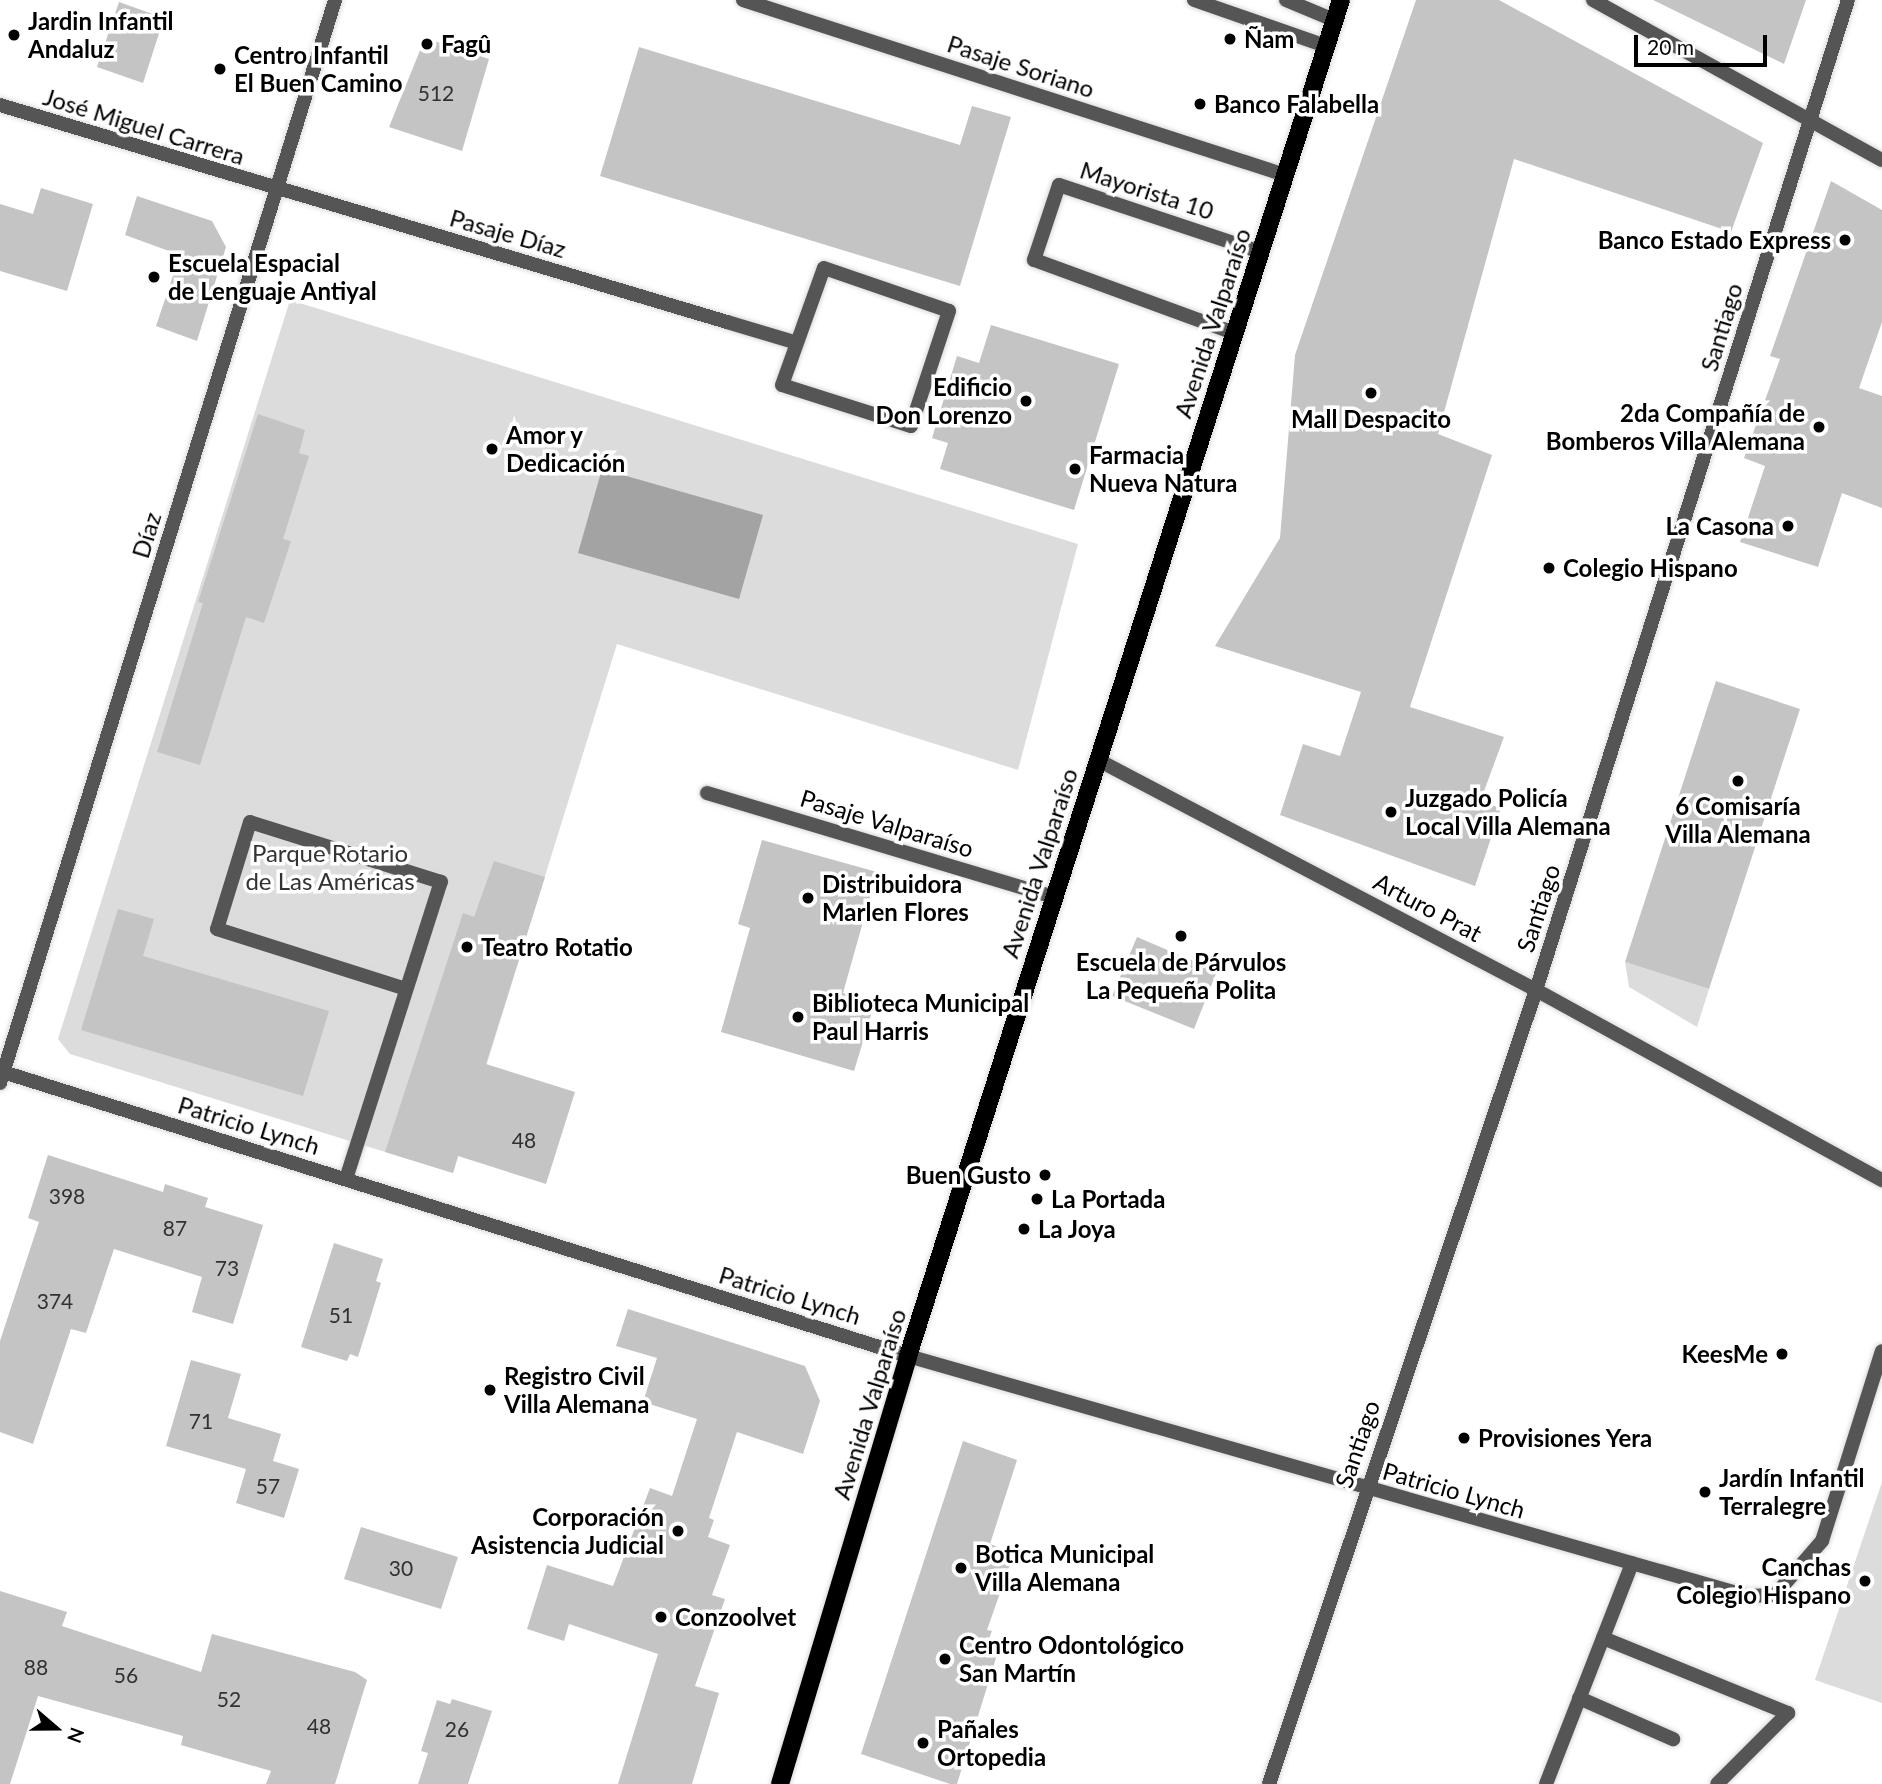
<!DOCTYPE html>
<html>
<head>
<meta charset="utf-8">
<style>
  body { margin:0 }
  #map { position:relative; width:1882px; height:1784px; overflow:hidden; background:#fff; font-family:Lato,sans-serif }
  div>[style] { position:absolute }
  .green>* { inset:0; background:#dcdcdc }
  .water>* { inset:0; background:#a3a3a3 }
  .building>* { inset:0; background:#c4c4c4 }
  .roads { filter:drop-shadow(0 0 2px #dbdbdb) drop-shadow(0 0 2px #dbdbdb) }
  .service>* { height:14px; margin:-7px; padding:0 7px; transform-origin:7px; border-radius:7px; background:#555 }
  .minor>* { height:14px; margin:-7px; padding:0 7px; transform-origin:7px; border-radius:7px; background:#555 }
  .tertiary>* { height:14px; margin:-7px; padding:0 7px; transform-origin:7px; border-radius:7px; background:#555 }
  .primary>* { height:18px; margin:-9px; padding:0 9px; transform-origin:9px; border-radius:9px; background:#000 }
  .dots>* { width:19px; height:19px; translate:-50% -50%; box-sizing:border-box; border:4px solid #fff; border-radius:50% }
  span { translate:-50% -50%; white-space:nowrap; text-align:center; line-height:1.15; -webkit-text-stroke:7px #fff; paint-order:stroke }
  .number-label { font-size:21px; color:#313131 }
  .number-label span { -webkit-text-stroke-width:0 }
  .poi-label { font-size:24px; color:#000; font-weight:700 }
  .left { translate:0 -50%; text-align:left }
  .right { translate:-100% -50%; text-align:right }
  .street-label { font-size:24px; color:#000 }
  .park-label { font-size:24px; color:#333 }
  .north { position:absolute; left:21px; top:1693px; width:70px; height:70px; -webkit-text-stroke:5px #fff; paint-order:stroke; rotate:110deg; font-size:19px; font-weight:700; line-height:28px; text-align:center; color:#000 }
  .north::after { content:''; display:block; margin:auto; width:24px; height:32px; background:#000; clip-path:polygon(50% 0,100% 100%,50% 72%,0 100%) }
  .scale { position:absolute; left:1634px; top:35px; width:133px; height:32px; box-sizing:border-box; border:4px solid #000; border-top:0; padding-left:9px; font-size:21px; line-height:24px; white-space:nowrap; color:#000; -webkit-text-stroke:5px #fff; paint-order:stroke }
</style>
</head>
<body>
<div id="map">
  <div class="green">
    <div style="clip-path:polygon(290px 300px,1078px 544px,1018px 770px,617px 644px,453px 1173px,70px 1054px,58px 1039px)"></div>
    <div style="clip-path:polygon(1625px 962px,1709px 989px,1697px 1027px,1629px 987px)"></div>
    <div style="clip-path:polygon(1882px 1482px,1882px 1703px,1815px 1680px)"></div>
  </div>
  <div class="water">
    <div style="clip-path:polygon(602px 469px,763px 515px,739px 599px,578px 553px)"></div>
  </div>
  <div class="building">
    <div style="clip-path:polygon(1416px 0,1499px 0,1763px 143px,1731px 232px,1514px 159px,1438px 434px,1492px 455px,1410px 707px,1504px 737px,1480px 802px,1501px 808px,1475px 886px,1280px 815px,1303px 744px,1340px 756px,1361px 692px,1215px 646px,1280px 538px,1295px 355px)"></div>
    <div style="clip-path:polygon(1653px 0,1806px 0,1784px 64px)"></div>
    <div style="clip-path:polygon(119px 2px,164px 18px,143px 83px,97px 67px)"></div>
    <div style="clip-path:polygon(425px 38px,489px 59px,462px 151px,389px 127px)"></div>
    <div style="clip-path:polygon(639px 47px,960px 145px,972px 106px,1011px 117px,960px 286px,600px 176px)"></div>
    <div style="clip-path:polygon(1831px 181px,1882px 210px,1882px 322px,1859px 388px,1882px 396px,1882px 508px,1842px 493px,1818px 567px,1740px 542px,1765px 466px,1744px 458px,1780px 359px,1770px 356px)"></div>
    <div style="clip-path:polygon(41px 188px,93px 204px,67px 291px,0 271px,0 204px,33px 214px)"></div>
    <div style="clip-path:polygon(137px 196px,212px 221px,226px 247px,197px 341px,156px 326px,180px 255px,125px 235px)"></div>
    <div style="clip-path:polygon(991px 325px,1119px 364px,1074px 510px,940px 469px,948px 443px,932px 438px,957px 356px,979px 363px)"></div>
    <div style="clip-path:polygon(258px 414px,305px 430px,299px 453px,309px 456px,283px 539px,291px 541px,264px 623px,246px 617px,200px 765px,157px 752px,203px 603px,198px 602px)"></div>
    <div style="clip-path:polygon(1716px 681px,1800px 709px,1709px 989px,1625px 962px)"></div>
    <div style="clip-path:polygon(762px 840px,877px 872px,843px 993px,875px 1002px,854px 1071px,721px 1032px,750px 928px,738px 924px)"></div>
    <div style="clip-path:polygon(494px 861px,545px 877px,486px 1064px,575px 1092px,546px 1184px,458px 1156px,453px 1173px,385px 1152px,463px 913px,474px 917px)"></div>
    <div style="clip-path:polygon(118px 909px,154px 919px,143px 956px,329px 1011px,303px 1096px,81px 1030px)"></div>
    <div style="clip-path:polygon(1137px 937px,1217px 971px,1194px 1029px,1112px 996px)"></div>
    <div style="clip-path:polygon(48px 1155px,163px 1192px,165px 1184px,208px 1198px,205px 1207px,263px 1225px,233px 1324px,192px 1312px,202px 1277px,114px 1249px,86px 1333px,71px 1329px,33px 1444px,0 1432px,0 1341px,39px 1222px,28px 1218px)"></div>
    <div style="clip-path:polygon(334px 1243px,383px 1259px,376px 1281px,381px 1283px,358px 1357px,350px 1354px,347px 1361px,301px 1347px)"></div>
    <div style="clip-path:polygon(628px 1309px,805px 1366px,820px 1401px,803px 1454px,737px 1432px,709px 1518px,714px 1520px,708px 1537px,730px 1545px,712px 1595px,725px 1599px,695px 1686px,719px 1693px,692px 1784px,618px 1784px,658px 1654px,569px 1624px,564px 1641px,527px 1629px,547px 1565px,613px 1586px,650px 1488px,672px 1496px,697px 1419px,643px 1402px,657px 1358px,616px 1346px)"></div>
    <div style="clip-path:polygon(191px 1360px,241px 1374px,228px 1418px,281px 1434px,273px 1461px,299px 1469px,284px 1518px,236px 1503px,246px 1469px,166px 1446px)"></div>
    <div style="clip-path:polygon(963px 1441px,1017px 1460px,990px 1544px,1014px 1553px,987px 1630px,992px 1631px,988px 1641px,1000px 1645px,957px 1784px,950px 1784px,861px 1754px)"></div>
    <div style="clip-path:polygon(361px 1527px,458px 1557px,441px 1609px,344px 1579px)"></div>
    <div style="clip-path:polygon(0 1591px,67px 1612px,62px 1626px,201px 1672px,212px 1634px,355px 1672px,367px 1680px,335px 1784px,266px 1784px,271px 1771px,181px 1745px,183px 1736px,38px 1696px,10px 1784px,0 1784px)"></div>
    <div style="clip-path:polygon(452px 1699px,492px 1711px,468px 1784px,418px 1784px,428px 1753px,421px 1751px,437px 1700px,450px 1704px)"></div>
  </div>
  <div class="roads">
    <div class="service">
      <div style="left:1286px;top:0;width:52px;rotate:22.6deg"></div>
      <div style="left:824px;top:268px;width:132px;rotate:19deg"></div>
      <div style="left:949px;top:311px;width:121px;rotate:108.3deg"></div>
      <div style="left:911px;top:426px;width:135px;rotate:-162.4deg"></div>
      <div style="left:782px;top:385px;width:124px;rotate:-70.3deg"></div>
      <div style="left:727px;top:322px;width:70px;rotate:16.6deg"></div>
      <div style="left:1234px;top:333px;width:213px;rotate:-159.9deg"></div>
      <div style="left:1034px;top:260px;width:79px;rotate:-71.6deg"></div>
      <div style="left:1059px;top:185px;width:212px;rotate:18.4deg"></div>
      <div style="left:346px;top:1179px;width:312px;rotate:-72.3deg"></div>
      <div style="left:441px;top:882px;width:200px;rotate:-162.6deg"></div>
      <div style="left:250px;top:822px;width:112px;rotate:107.1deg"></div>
      <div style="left:217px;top:929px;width:198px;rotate:17.6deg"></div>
      <div style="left:1603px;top:1638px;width:200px;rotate:22.1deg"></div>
      <div style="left:1788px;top:1713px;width:100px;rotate:135deg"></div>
      <div style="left:1579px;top:1698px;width:103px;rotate:23.6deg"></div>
      <div style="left:1546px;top:1784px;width:237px;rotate:-68.7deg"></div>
    </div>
    <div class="minor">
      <div style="left:743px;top:0;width:570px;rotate:17.89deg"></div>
      <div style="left:1194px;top:0;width:140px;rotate:19.2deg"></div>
      <div style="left:1593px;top:0;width:330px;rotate:29deg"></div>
      <div style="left:0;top:105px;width:759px;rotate:16.62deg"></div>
      <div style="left:1098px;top:760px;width:495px;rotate:27.7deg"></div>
      <div style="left:1536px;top:990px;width:395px;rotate:28.8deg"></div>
      <div style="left:707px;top:793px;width:362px;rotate:16.7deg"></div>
    </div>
    <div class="tertiary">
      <div style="left:0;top:1071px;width:952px;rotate:17.43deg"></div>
      <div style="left:908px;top:1356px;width:873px;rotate:15.96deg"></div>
      <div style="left:1747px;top:1596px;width:28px;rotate:-2deg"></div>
      <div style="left:1775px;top:1595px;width:72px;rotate:-49deg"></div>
      <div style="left:1822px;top:1541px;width:199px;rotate:-72.5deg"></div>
      <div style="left:0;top:1083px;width:1134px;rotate:-72.81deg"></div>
      <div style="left:1269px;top:1784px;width:838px;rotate:-71.41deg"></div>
      <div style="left:1536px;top:990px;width:1038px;rotate:-72.51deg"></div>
    </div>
    <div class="primary">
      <div style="left:780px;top:1784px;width:447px;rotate:-73.3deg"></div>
      <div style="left:908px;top:1356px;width:1423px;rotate:-72.29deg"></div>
    </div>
  </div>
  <div class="dots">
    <div style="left:14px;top:35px;background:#000"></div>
    <div style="left:1230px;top:39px;background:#000"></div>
    <div style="left:427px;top:44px;background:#000"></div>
    <div style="left:220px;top:69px;background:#000"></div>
    <div style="left:1200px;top:104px;background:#000"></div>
    <div style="left:1845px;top:240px;background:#000"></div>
    <div style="left:154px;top:277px;background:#000"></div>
    <div style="left:1371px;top:393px;background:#000"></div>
    <div style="left:1026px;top:401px;background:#000"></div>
    <div style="left:1819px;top:427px;background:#000"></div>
    <div style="left:492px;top:449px;background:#000"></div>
    <div style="left:1075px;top:469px;background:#000"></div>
    <div style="left:1788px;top:526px;background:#000"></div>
    <div style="left:1549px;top:568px;background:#000"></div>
    <div style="left:1738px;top:781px;background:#000"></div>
    <div style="left:1391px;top:812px;background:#000"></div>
    <div style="left:808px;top:898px;background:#000"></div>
    <div style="left:1181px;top:936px;background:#000"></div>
    <div style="left:467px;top:947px;background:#000"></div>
    <div style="left:798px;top:1017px;background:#000"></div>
    <div style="left:1045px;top:1175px;background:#000"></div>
    <div style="left:1037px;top:1199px;background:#000"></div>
    <div style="left:1024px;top:1229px;background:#000"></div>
    <div style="left:1782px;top:1354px;background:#000"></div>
    <div style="left:490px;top:1390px;background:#000"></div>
    <div style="left:1464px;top:1438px;background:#000"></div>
    <div style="left:1705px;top:1492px;background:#000"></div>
    <div style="left:678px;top:1531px;background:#000"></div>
    <div style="left:961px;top:1568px;background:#000"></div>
    <div style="left:1865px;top:1581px;background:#000"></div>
    <div style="left:661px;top:1617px;background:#000"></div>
    <div style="left:945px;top:1659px;background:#000"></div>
    <div style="left:923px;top:1743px;background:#000"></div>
  </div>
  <div class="number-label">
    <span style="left:436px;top:93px">512</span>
    <span style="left:524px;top:1140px">48</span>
    <span style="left:67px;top:1196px">398</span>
    <span style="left:175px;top:1228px">87</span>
    <span style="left:227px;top:1268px">73</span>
    <span style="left:55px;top:1301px">374</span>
    <span style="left:341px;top:1315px">51</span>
    <span style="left:201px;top:1421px">71</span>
    <span style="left:268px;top:1486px">57</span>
    <span style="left:401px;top:1568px">30</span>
    <span style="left:36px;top:1667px">88</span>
    <span style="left:126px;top:1675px">56</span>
    <span style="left:229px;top:1699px">52</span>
    <span style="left:319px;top:1726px">48</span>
    <span style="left:457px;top:1729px">26</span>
  </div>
  <div class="poi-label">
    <span class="left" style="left:28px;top:35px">Jardin Infantil<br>Andaluz</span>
    <span class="left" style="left:1244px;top:39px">Ñam</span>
    <span class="left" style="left:441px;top:44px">Fagû</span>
    <span class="left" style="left:234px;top:69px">Centro Infantil<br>El Buen Camino</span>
    <span class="left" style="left:1214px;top:104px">Banco Falabella</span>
    <span class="right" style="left:1831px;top:240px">Banco Estado Express</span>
    <span class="left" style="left:168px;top:277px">Escuela Espacial<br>de Lenguaje Antiyal</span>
    <span class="right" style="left:1012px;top:401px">Edificio<br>Don Lorenzo</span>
    <span class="right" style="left:1805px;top:427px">2da Compañía de<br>Bomberos Villa Alemana</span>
    <span style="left:1371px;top:419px">Mall Despacito</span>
    <span class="left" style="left:506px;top:449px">Amor y<br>Dedicación</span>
    <span class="left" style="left:1089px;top:469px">Farmacia<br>Nueva Natura</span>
    <span class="right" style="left:1774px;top:526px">La Casona</span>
    <span class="left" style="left:1563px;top:568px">Colegio Hispano</span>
    <span class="left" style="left:1405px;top:812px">Juzgado Policía<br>Local Villa Alemana</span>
    <span style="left:1738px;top:820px">6 Comisaría<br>Villa Alemana</span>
    <span class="left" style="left:822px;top:898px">Distribuidora<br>Marlen Flores</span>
    <span class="left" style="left:481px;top:947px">Teatro Rotatio</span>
    <span style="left:1181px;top:976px">Escuela de Párvulos<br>La Pequeña Polita</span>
    <span class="left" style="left:812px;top:1017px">Biblioteca Municipal<br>Paul Harris</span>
    <span class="right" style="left:1031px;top:1175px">Buen Gusto</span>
    <span class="left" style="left:1051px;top:1199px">La Portada</span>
    <span class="left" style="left:1038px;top:1229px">La Joya</span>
    <span class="right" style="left:1768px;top:1354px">KeesMe</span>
    <span class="left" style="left:504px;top:1390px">Registro Civil<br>Villa Alemana</span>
    <span class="left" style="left:1478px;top:1438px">Provisiones Yera</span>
    <span class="left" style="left:1719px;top:1492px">Jardín Infantil<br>Terralegre</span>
    <span class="right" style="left:664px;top:1531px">Corporación<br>Asistencia Judicial</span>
    <span class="left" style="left:975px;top:1568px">Botica Municipal<br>Villa Alemana</span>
    <span class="right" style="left:1851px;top:1581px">Canchas<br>Colegio Hispano</span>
    <span class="left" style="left:675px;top:1617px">Conzoolvet</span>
    <span class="left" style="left:959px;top:1659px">Centro Odontológico<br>San Martín</span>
    <span class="left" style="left:937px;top:1743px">Pañales<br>Ortopedia</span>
  </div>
  <div class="street-label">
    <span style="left:1021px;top:66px;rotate:18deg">Pasaje Soriano</span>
    <span style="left:144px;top:126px;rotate:17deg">José Miguel Carrera</span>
    <span style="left:1147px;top:190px;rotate:18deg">Mayorista 10</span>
    <span style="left:508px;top:233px;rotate:16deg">Pasaje Díaz</span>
    <span style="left:1212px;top:323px;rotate:-72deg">Avenida Valparaíso</span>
    <span style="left:1721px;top:327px;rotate:-73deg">Santiago</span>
    <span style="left:146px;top:535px;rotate:-73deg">Díaz</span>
    <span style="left:887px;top:823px;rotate:17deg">Pasaje Valparaíso</span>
    <span style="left:1039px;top:863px;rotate:-72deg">Avenida Valparaíso</span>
    <span style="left:1428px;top:907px;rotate:28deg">Arturo Prat</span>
    <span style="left:1538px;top:908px;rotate:-72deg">Santiago</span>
    <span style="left:249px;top:1125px;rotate:17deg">Patricio Lynch</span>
    <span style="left:790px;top:1295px;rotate:17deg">Patricio Lynch</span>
    <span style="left:869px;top:1404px;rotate:-73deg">Avenida Valparaíso</span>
    <span style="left:1357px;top:1444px;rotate:-71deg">Santiago</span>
    <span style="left:1454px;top:1490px;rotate:16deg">Patricio Lynch</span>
  </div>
  <div class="park-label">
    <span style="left:330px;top:867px">Parque Rotario<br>de Las Américas</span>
  </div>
  <div class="north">N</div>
  <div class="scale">20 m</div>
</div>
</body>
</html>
